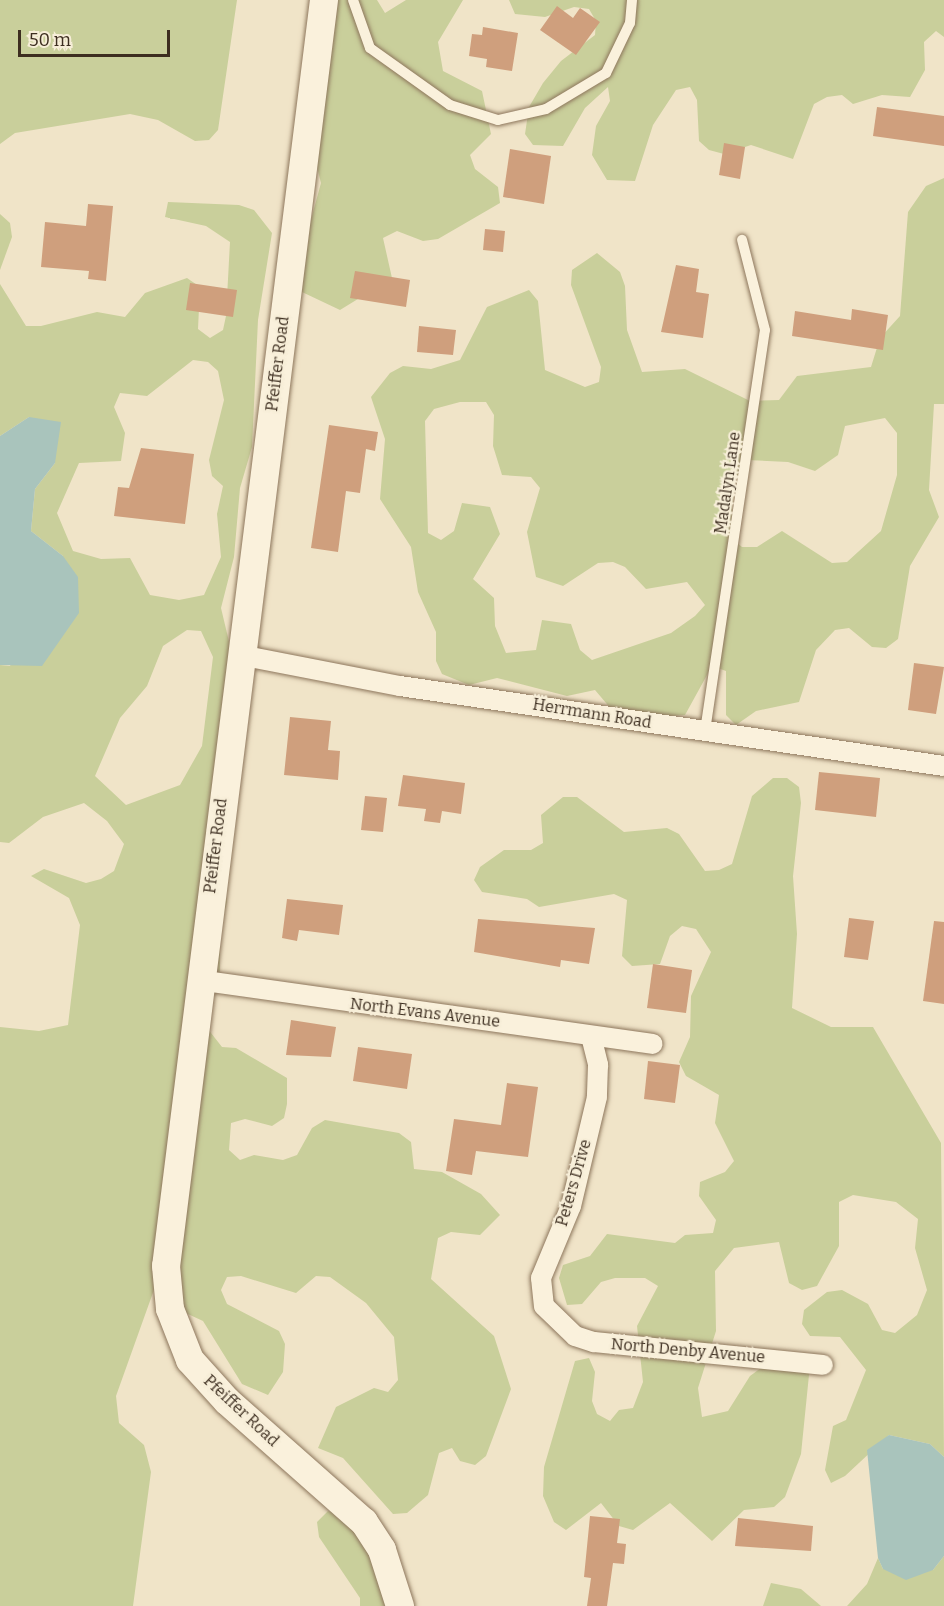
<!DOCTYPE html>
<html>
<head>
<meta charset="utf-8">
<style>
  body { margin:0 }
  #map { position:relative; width:944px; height:1606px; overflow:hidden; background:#f0e4c8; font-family:Bitter,serif }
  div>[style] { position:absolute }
  .green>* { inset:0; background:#c9cf9b }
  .water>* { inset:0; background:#a9c4bc }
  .building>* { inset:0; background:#cf9f7d }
  .roads { filter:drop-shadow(0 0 2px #8d765c) drop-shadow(0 0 2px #8d765c) }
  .lane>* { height:10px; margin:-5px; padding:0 5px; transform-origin:5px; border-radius:5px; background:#faf1dc }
  .street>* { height:20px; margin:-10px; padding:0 10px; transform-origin:10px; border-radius:10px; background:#faf1dc }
  .secondary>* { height:28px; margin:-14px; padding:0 14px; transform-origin:14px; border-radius:14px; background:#faf1dc }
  span { translate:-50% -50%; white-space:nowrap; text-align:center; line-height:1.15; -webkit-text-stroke:4.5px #f7eed8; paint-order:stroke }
  .street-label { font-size:16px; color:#3d2e20 }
  .scale { position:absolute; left:18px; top:30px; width:152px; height:27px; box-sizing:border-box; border:3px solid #3d2e20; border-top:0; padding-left:8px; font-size:18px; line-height:21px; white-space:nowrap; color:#3d2e20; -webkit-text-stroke:4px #f7eed8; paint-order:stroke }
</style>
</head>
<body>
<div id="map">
  <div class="green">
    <div style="clip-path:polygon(0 0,237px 0,218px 130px,209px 140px,195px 141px,158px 120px,130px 114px,15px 133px,0 144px)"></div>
    <div style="clip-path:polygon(330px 0,377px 0,385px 13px,406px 0,463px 0,438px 42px,443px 71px,482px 91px,491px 134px,470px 155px,475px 169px,498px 187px,500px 203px,438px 239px,423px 241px,397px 231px,383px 238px,392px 278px,340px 310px,302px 292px,306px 238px,321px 183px,314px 155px)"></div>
    <div style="clip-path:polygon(944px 0,944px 37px,936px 31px,924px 42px,925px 70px,910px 97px,882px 95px,853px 104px,842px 95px,827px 97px,814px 104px,793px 159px,751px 145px,724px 154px,709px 150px,699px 141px,697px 100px,690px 87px,676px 90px,653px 125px,635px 181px,607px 180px,592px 155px,596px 126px,610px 101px,608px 87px,585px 108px,563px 146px,533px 145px,525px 134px,529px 107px,543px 83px,561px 61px,595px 35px,596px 21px,589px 9px,574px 7px,545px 17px,515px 14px,509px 0)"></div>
    <div style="clip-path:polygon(evenodd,944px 178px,944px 404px,934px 404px,929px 490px,939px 517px,910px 566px,898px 639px,886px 648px,872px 647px,849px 628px,835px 630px,816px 650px,799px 702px,756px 711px,736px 725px,726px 715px,726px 671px,712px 666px,685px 715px,670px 716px,612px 710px,595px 690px,567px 696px,497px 678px,469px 685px,442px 674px,436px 661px,436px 632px,418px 592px,411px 547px,380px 499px,385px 439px,371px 397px,390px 373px,403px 366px,431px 369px,460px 360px,487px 307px,529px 290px,538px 301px,545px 370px,585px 387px,599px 382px,601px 367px,571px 285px,572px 270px,597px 253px,620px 272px,625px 286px,627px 330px,642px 372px,685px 369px,750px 401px,779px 400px,797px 376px,871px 367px,880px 338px,900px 316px,908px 212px,926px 186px,944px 178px,460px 402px,486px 402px,494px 415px,493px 446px,502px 475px,531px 477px,540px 488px,527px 532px,536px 577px,563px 586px,598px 563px,613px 562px,625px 567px,646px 589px,687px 582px,705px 605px,695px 616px,671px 633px,592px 660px,580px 650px,571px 624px,542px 620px,536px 650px,506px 653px,495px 626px,494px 598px,473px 579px,500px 534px,490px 507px,462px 503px,454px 531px,441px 540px,428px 533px,425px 421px,434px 409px,460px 402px,944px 178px,885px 418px,897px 433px,897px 475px,881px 531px,847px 562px,832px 563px,782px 531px,757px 547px,742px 547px,731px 538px,733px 483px,747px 460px,788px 462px,815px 471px,838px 455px,845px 426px,885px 418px)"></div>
    <div style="clip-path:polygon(evenodd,168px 202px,239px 205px,254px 210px,272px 233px,258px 320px,252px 447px,240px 488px,234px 557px,221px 608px,231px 650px,212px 819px,227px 902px,220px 929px,220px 971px,204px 1024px,222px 1047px,236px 1048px,287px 1078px,287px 1104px,284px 1118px,272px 1126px,245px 1119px,231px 1123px,229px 1150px,240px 1160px,254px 1155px,283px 1160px,297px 1155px,312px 1128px,325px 1120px,399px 1133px,411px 1142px,414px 1169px,442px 1172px,481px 1194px,500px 1215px,480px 1235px,451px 1232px,438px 1238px,431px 1279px,494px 1336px,511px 1389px,486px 1456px,475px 1465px,460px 1461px,452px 1448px,439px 1453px,428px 1495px,407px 1513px,393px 1514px,343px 1458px,318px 1448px,336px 1407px,374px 1388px,388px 1392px,398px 1380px,394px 1337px,366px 1303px,330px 1277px,316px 1276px,296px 1293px,241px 1276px,227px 1277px,221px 1290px,227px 1304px,279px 1331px,285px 1344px,283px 1372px,268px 1395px,242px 1384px,203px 1321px,177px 1309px,155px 1287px,116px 1396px,119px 1423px,144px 1445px,151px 1472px,133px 1606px,0 1606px,0 1027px,39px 1031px,68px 1025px,80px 925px,69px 898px,31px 876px,44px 869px,86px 883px,101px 879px,114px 871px,124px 844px,107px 821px,84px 803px,43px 817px,9px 843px,0 842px,0 665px,10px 666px,63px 556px,31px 531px,35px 489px,55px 463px,29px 417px,0 436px,0 284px,26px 326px,41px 326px,97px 312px,125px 317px,145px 293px,187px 278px,200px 287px,198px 329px,210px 338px,223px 330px,226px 316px,230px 242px,206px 226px,165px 217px,168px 202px,193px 360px,208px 362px,218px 371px,224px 400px,209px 460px,212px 476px,223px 486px,217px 514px,221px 557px,204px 595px,179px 600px,150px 595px,130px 558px,101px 559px,73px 551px,57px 513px,79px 463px,121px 461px,125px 433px,114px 407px,120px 393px,147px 396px,193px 360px,168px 202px,187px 630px,201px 631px,213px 657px,202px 746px,180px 785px,126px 805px,95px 776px,120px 718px,147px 686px,163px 646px,187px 630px)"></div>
    <div style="clip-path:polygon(0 214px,10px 223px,12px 237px,0 270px)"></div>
    <div style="clip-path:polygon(773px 778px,787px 778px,799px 787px,801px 803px,793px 876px,797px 934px,792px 1008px,831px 1027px,873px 1027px,941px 1143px,944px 1457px,930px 1444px,889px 1435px,845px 1476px,831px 1483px,825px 1470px,833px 1426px,846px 1420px,866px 1370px,840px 1337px,810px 1336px,802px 1324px,804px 1310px,827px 1292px,842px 1290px,868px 1304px,882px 1330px,895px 1333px,917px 1315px,927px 1290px,915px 1248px,918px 1219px,896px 1202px,853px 1195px,839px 1202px,839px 1246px,817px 1286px,802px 1290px,789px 1283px,779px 1242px,734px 1248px,715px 1271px,716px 1331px,698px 1388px,702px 1417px,728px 1411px,750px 1376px,773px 1359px,810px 1365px,801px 1454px,785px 1497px,774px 1507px,744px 1510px,712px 1541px,670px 1503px,633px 1530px,619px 1526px,601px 1503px,566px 1530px,554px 1522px,543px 1496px,544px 1467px,575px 1361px,589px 1358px,595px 1372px,592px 1401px,597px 1414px,610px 1421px,619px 1410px,633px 1408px,643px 1382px,637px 1326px,658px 1286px,645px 1278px,615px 1278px,601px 1282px,582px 1304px,567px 1305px,559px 1278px,563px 1265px,590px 1256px,607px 1234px,675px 1243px,685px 1235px,713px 1233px,716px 1220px,699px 1196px,700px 1182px,725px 1172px,734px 1161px,715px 1123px,719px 1095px,686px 1076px,679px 1062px,690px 1037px,691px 996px,711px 952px,696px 929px,682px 926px,670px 936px,660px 964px,632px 966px,622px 956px,627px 900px,614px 894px,539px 907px,527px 899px,482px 892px,474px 880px,480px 867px,504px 850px,531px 850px,543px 843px,541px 815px,563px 797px,577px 797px,624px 832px,667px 828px,679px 834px,705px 871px,719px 870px,732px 864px,752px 796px)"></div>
    <div style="clip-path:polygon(328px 1511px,342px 1514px,362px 1536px,389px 1606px,360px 1606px,360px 1598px,319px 1537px,317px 1522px)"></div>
    <div style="clip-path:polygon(944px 1556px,944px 1606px,847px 1606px,867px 1584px,878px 1558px,883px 1569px,933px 1570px)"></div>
    <div style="clip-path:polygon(771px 1583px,801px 1589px,821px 1606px,763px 1606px)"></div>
  </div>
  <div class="water">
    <div style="clip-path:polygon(29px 417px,61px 422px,55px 463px,35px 489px,31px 531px,63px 556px,78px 577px,79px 613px,42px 666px,0 665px,0 436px)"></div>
    <div style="clip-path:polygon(889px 1435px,930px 1444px,944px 1457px,944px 1556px,933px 1570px,906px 1580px,883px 1569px,878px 1558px,867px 1450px)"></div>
  </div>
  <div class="building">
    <div style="clip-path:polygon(557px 6px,573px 18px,580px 8px,600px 22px,576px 55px,540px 30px)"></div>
    <div style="clip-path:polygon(483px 27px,518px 33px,512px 71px,486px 67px,487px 59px,469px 56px,472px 34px,482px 35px)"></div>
    <div style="clip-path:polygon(877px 107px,944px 116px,944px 146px,873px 136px)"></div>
    <div style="clip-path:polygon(724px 143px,745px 147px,740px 179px,719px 175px)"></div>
    <div style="clip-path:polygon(510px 149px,551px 156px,544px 204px,503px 197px)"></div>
    <div style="clip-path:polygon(88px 204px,113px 206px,106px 281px,88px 279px,89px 271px,41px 267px,45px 222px,86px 226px)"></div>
    <div style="clip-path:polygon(485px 229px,505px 231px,503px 252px,483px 250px)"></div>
    <div style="clip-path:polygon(676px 265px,699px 269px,696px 292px,709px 294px,703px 338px,661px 332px)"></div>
    <div style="clip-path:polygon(355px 271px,410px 280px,406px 307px,350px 298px)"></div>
    <div style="clip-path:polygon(190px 283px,237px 290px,233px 317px,186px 310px)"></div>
    <div style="clip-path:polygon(852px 309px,888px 315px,883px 350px,792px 336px,795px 311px,851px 320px)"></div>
    <div style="clip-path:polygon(419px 326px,456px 330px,453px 355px,417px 352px)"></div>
    <div style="clip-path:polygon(329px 425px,378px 432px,375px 451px,366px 449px,360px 493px,346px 491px,338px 552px,311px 548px)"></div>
    <div style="clip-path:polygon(141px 448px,194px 454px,185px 524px,114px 516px,118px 487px,129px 488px)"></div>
    <div style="clip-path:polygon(914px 663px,944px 667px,936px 714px,908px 710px)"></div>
    <div style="clip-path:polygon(290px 717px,331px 721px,328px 750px,340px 751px,338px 780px,284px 775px)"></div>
    <div style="clip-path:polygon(819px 772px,880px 778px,876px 817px,815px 810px)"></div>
    <div style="clip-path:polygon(403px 775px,465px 783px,461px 814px,442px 811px,440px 823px,424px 821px,426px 809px,398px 806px)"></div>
    <div style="clip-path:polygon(365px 796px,387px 798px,383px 832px,361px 830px)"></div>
    <div style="clip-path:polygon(287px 899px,343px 905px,339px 935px,299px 930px,297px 941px,282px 938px)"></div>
    <div style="clip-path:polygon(849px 918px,874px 921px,868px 960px,844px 957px)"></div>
    <div style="clip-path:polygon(478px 919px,595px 928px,589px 964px,561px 960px,560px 967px,474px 952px)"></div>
    <div style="clip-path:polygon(934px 921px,944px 922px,944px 1004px,923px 1001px)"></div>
    <div style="clip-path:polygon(653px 964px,692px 970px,686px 1013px,647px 1008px)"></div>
    <div style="clip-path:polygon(291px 1020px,336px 1027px,331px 1057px,286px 1055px)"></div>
    <div style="clip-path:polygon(358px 1047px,412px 1054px,407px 1089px,353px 1081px)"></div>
    <div style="clip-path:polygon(648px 1061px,680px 1065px,675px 1103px,644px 1099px)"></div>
    <div style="clip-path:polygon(507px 1083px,538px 1087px,528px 1157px,476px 1151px,472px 1175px,446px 1171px,454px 1119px,501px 1125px)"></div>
    <div style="clip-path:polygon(590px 1516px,620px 1519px,617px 1543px,626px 1544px,624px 1564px,613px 1563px,607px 1606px,587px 1606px,591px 1578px,584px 1577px)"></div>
    <div style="clip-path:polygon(738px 1518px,813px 1526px,811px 1551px,735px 1546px)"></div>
  </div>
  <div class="roads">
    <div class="lane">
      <div style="left:353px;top:0;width:51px;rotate:70.5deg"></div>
      <div style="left:370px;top:48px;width:98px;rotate:35.5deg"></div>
      <div style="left:450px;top:105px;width:50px;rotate:17.4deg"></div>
      <div style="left:498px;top:120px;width:49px;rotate:-12.9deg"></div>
      <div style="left:546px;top:109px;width:70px;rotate:-31deg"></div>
      <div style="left:606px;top:73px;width:55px;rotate:-64.4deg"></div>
      <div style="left:630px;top:23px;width:23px;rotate:-85deg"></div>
      <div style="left:705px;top:731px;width:405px;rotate:-81.5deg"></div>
      <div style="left:765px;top:330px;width:93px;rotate:-104.3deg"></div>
    </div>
    <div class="street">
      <div style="left:240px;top:655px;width:163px;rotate:11deg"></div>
      <div style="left:400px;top:686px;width:550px;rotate:8.37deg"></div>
      <div style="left:198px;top:980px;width:459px;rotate:8deg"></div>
      <div style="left:591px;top:1036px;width:30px;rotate:76deg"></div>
      <div style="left:598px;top:1065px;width:32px;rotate:92deg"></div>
      <div style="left:597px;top:1097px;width:112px;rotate:103.4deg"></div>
      <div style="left:571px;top:1206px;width:78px;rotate:112.6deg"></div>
      <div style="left:541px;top:1278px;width:28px;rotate:84deg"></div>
      <div style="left:544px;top:1306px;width:43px;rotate:44.1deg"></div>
      <div style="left:575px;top:1336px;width:20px;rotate:18deg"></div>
      <div style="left:594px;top:1342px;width:230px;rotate:5.7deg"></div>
    </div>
    <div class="secondary">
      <div style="left:324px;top:0;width:1276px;rotate:97.11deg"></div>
      <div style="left:166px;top:1266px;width:43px;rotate:84.7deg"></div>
      <div style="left:170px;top:1309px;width:55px;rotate:68.6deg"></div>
      <div style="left:190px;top:1360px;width:55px;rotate:47.9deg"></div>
      <div style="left:227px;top:1401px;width:183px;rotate:41.5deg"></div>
      <div style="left:364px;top:1522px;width:33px;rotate:57deg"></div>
      <div style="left:382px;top:1550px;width:59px;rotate:72.2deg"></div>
    </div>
  </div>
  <div class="street-label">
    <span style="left:278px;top:364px;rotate:-83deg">Pfeiffer Road</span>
    <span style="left:728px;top:483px;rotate:-82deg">Madalyn Lane</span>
    <span style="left:592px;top:714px;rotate:9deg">Herrmann Road</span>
    <span style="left:216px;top:846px;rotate:-83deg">Pfeiffer Road</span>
    <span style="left:425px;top:1013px;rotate:7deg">North Evans Avenue</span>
    <span style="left:574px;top:1183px;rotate:-74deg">Peters Drive</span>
    <span style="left:688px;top:1351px;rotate:5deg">North Denby Avenue</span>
    <span style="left:241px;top:1411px;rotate:43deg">Pfeiffer Road</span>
  </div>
  <div class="scale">50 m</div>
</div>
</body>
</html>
